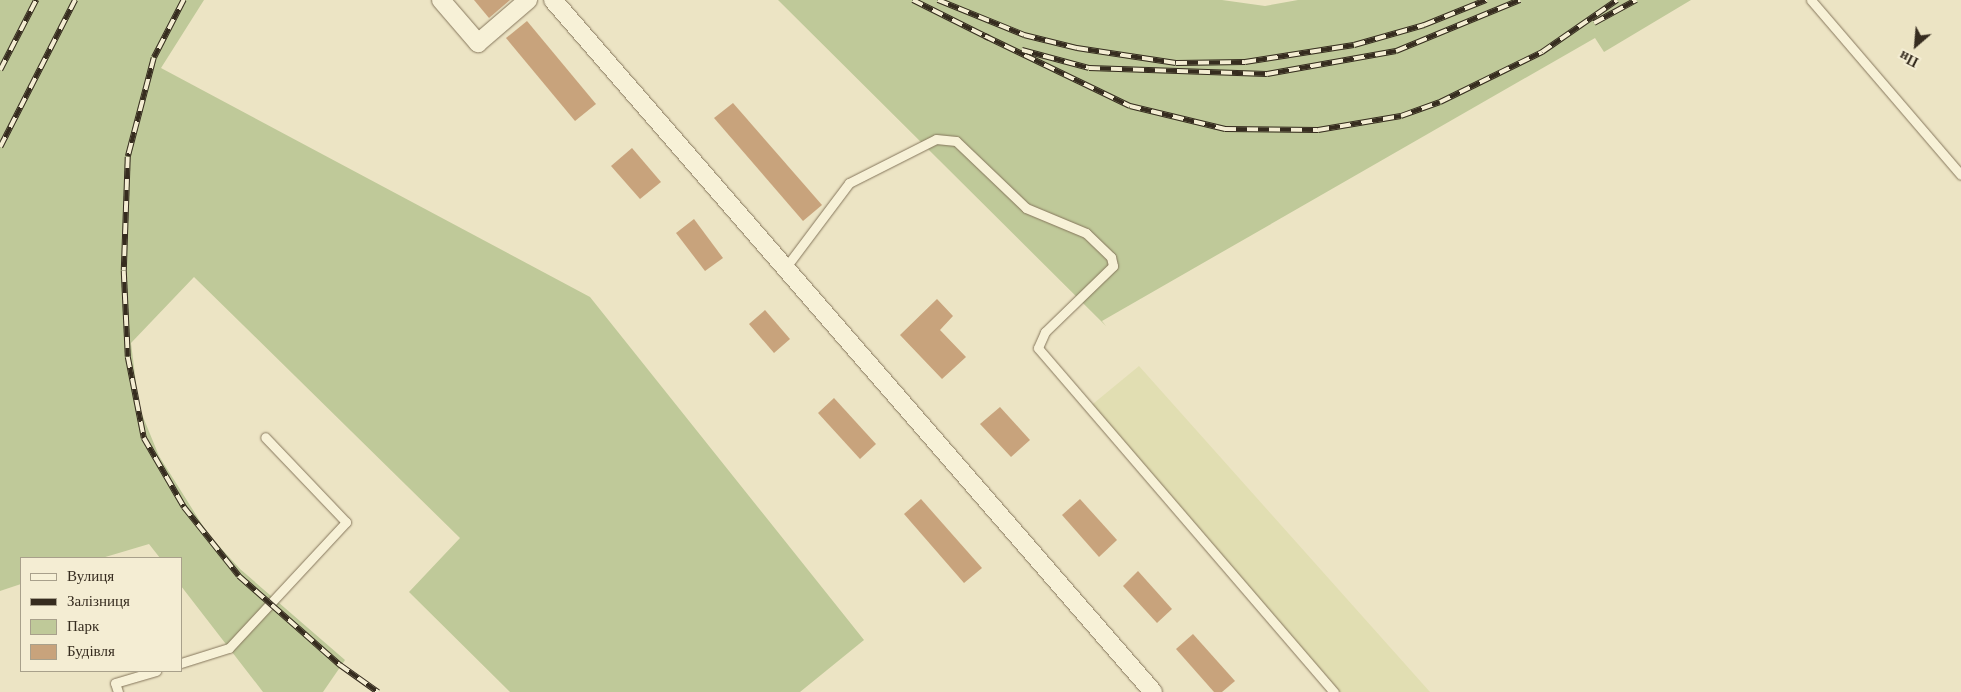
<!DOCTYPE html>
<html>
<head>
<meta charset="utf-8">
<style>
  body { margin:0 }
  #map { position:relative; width:1961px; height:692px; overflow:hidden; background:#ece4c4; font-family:"Times New Roman",serif }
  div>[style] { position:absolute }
  .farmland>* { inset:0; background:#e1deb2 }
  .green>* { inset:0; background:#bfc999 }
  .building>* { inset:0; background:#c8a37c }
  .roads { filter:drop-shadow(0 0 1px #85765c) drop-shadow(0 0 1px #85765c) }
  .lane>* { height:9px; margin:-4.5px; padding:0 4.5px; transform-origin:4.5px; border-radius:4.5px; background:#f7f1d7 }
  .street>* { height:18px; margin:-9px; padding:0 9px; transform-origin:9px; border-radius:9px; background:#f7f1d7 }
  .rail>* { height:5.5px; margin-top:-2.75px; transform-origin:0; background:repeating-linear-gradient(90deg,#f4edd3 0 11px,#362c1f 0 22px); box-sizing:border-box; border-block:1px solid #362c1f }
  span { translate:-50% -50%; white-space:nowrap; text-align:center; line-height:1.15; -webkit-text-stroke:4px #f4edd3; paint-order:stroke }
  .legend { position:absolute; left:20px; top:557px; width:162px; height:115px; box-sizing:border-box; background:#f4edd3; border:1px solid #a8a08b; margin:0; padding:6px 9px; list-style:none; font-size:15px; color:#362c1f }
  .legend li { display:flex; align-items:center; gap:10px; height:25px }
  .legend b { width:25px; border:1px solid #a8a08b }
  .north { position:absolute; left:1891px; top:20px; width:50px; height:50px; -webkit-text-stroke:4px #f4edd3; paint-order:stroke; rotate:207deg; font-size:14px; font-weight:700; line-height:20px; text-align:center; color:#362c1f }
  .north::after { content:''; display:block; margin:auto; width:18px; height:22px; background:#362c1f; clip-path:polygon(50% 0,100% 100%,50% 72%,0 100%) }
</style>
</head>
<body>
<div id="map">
  <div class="farmland">
    <div style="clip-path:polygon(1139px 366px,1430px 692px,1334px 692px,1088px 408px)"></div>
  </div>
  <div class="green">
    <div style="clip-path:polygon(0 0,204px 0,161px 68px,590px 297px,864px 640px,800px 692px,510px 692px,409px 592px,460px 538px,194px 277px,131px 343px,139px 407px,159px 456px,208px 534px,240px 569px,345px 660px,323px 692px,263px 692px,181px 586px,181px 558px,160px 558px,149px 544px,102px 558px,21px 558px,21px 584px,0 591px)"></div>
    <div style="clip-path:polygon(778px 0,1222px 0,1265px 6px,1298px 0,1691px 0,1604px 52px,1595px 38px,1102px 321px,1106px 326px)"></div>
  </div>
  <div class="building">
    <div style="clip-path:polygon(474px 0,510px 0,489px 18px)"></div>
    <div style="clip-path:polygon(527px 21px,596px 104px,575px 121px,506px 38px)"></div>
    <div style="clip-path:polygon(733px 103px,822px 205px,803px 221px,714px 118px)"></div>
    <div style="clip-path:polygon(632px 148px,661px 182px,640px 199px,611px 166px)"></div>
    <div style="clip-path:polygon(694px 219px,723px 258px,705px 271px,676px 233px)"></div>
    <div style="clip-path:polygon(937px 299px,953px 316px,940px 330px,966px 357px,942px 379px,900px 335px)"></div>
    <div style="clip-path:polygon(765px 310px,790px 339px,774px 353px,749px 324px)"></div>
    <div style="clip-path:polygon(834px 398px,876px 444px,860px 459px,818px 413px)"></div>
    <div style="clip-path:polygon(1000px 407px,1030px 440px,1011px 457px,980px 424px)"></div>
    <div style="clip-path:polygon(921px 499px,982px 568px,964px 583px,904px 514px)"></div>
    <div style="clip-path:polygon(1080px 499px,1117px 540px,1099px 557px,1062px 515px)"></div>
    <div style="clip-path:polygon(1138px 571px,1172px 609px,1157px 623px,1123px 586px)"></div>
    <div style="clip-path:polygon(1193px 634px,1235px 681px,1222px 692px,1214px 692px,1176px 649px)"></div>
  </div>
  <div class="roads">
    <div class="lane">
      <div style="left:1811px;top:0;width:230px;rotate:49.4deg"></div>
      <div style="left:786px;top:267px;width:105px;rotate:-53.1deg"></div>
      <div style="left:849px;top:183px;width:97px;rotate:-26.8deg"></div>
      <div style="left:936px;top:139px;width:20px;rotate:6deg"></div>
      <div style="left:956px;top:141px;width:97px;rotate:43.7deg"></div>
      <div style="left:1026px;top:208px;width:65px;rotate:22.6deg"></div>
      <div style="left:1086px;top:233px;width:35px;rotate:44deg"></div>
      <div style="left:1111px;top:257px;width:9px;rotate:77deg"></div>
      <div style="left:1113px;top:266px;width:95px;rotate:135.9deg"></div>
      <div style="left:1045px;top:332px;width:17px;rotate:114deg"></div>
      <div style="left:1038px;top:348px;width:454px;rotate:49.3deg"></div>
      <div style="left:181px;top:663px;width:50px;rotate:-17.4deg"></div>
      <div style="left:229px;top:648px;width:172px;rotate:-47.1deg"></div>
      <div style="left:346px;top:522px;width:117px;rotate:-133.6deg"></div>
      <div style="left:118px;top:692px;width:9px;rotate:-108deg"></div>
      <div style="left:115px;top:683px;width:43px;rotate:-16.3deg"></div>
    </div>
    <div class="street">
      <div style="left:441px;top:0;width:57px;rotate:49.3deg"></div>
      <div style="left:478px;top:43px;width:66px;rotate:-40.7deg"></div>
      <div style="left:553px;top:0;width:916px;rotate:49.07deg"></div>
    </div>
  </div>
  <div class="rail">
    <div style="left:184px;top:0;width:65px;rotate:117.3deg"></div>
    <div style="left:154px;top:58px;width:102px;rotate:104.7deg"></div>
    <div style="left:128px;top:157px;width:114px;rotate:92deg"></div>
    <div style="left:124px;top:271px;width:86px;rotate:87.3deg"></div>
    <div style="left:128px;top:357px;width:83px;rotate:78.8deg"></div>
    <div style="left:144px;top:438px;width:80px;rotate:59.9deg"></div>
    <div style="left:184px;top:507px;width:88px;rotate:51.4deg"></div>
    <div style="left:239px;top:576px;width:135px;rotate:41.4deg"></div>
    <div style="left:340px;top:665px;width:47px;rotate:35.4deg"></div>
    <div style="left:913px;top:0;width:85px;rotate:26.6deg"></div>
    <div style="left:938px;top:0;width:93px;rotate:22.1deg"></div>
    <div style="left:1024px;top:35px;width:55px;rotate:13.8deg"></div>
    <div style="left:1077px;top:48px;width:100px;rotate:8.6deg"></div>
    <div style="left:1176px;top:63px;width:69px;rotate:-0.8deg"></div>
    <div style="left:1245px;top:62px;width:110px;rotate:-8.9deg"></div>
    <div style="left:1354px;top:45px;width:73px;rotate:-15.9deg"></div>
    <div style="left:1424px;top:25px;width:67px;rotate:-22deg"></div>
    <div style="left:1594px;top:23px;width:48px;rotate:-28.7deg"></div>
    <div style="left:985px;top:36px;width:161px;rotate:25.8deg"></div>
    <div style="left:1130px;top:106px;width:98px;rotate:13.6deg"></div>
    <div style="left:1225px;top:129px;width:93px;rotate:0.6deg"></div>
    <div style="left:1318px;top:130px;width:84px;rotate:-9.6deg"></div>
    <div style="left:1401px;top:116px;width:41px;rotate:-19.7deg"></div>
    <div style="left:1440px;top:102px;width:114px;rotate:-26.1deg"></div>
    <div style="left:1542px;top:52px;width:91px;rotate:-34.7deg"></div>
    <div style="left:1022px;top:50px;width:69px;rotate:15deg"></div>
    <div style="left:1089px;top:68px;width:178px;rotate:1.9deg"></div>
    <div style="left:1267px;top:74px;width:131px;rotate:-10.1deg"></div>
    <div style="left:1396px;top:51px;width:134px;rotate:-22.4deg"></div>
    <div style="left:0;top:70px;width:79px;rotate:-62.8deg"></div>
    <div style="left:0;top:147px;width:165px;rotate:-63deg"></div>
  </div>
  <ul class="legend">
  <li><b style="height:6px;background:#f7f1d7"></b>Вулиця</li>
  <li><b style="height:6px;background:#362c1f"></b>Залізниця</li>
  <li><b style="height:14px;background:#bfc999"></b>Парк</li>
  <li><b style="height:14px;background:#c8a37c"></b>Будівля</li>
  </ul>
  <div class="north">Пн</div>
</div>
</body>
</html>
